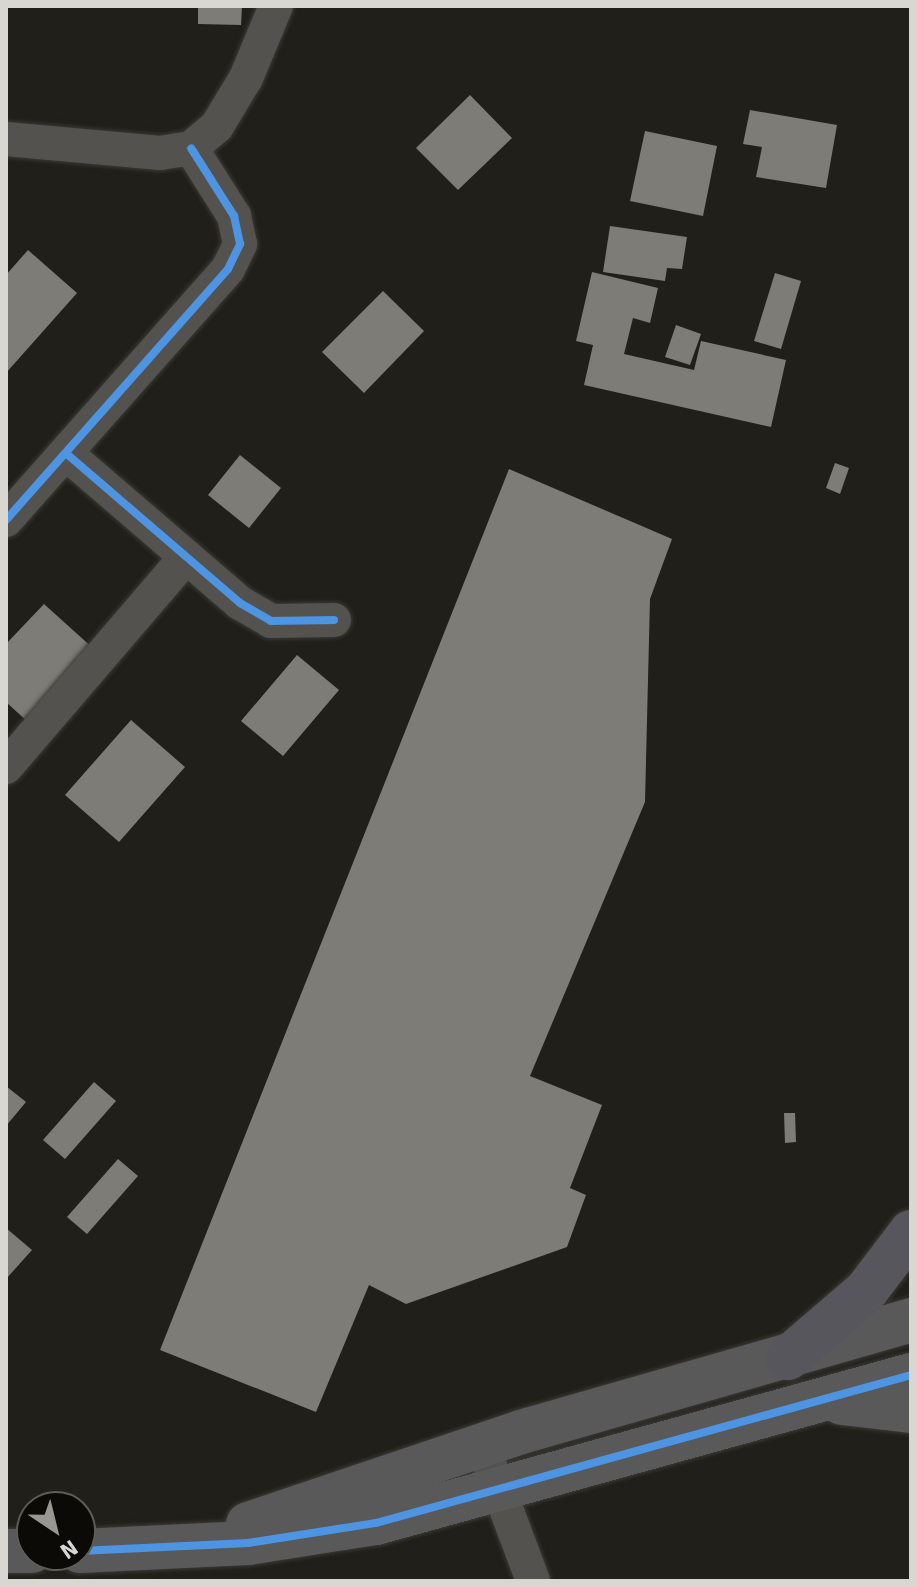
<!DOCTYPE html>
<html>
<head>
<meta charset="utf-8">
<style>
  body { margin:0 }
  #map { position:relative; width:917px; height:1587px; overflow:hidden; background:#201f19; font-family:Signika,sans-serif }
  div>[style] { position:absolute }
  .building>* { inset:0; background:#7d7c76 }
  .roads { filter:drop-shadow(0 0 2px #3b3a36) drop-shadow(0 0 2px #3b3a36) }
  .street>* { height:34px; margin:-17px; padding:0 17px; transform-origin:17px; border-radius:17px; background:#53524e }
  .secondary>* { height:44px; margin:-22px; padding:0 22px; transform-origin:22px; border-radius:22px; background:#5a5959 }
  .highway>* { height:44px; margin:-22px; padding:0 22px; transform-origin:22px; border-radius:22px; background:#57565c }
  .cycleway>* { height:8px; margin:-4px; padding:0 4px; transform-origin:4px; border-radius:4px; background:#4d94e3 }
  span { translate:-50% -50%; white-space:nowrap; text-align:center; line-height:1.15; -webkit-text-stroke:8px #0b0a06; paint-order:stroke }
  .frame { position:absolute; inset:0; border:8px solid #d9d7d1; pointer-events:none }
  .north { position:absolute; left:16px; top:1491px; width:80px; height:80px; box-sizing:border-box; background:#0b0a06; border:2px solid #5d5c57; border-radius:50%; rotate:145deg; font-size:22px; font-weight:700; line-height:32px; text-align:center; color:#d9d7d1 }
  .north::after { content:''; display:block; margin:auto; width:28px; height:36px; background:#989791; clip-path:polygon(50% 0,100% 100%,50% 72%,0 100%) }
</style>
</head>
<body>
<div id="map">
  <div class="building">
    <div style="clip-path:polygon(198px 6px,242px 6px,241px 25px,198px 24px)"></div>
    <div style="clip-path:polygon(470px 95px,512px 138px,458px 190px,416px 148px)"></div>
    <div style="clip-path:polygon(750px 110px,837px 125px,826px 188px,756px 177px,762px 147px,743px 144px)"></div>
    <div style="clip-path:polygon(645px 131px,717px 146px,703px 216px,630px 201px)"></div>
    <div style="clip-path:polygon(610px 226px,687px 237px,682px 269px,667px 268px,665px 281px,603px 272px)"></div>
    <div style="clip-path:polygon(28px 250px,77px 293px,6px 373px,6px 275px)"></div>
    <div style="clip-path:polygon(592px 272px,658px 288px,650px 323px,633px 318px,624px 354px,694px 370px,701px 341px,786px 360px,771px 427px,584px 385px,593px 345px,576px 341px)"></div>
    <div style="clip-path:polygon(775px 273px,801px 281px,781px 349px,754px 341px)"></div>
    <div style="clip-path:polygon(383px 291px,424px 331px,364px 393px,322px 352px)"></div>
    <div style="clip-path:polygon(676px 325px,701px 334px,690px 365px,665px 357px)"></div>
    <div style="clip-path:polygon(240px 455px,281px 488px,249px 528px,208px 495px)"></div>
    <div style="clip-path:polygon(835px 463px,849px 468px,840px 494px,826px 488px)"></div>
    <div style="clip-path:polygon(509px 469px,672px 539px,650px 599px,645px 802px,530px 1076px,602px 1105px,570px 1188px,586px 1195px,567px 1247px,406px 1304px,369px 1285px,316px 1412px,160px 1350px)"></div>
    <div style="clip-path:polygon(44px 604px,95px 650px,29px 723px,6px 702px,6px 644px)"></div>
    <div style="clip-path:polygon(297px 655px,339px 690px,283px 756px,241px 721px)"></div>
    <div style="clip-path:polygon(131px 720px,185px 767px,119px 842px,65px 795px)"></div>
    <div style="clip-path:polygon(94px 1082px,116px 1101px,65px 1159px,43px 1140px)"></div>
    <div style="clip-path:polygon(6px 1086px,26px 1102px,6px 1126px)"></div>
    <div style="clip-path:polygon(784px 1113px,795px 1113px,796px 1142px,785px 1143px)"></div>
    <div style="clip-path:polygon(118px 1159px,138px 1176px,87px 1234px,67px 1217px)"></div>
    <div style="clip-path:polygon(6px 1228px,32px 1250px,6px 1279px)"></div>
  </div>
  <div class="roads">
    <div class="street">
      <div style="left:6px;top:139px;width:155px;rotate:5.2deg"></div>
      <div style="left:160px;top:153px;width:31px;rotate:-9deg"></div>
      <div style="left:191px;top:148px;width:34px;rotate:-40deg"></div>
      <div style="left:217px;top:126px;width:56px;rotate:-58.9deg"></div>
      <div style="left:246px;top:78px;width:78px;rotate:-67.4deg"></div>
      <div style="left:68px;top:455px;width:227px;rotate:40.7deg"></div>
      <div style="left:240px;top:603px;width:36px;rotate:30deg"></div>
      <div style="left:271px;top:621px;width:63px;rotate:-0.9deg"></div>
      <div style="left:6px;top:520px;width:335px;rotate:-48.5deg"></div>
      <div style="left:228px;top:269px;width:28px;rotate:-64deg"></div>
      <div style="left:240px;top:244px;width:29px;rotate:-102deg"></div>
      <div style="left:234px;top:216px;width:80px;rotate:-122.3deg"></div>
      <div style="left:6px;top:767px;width:277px;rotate:-49.4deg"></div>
      <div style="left:483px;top:1447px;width:143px;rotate:69.5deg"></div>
    </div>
    <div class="secondary">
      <div style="left:842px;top:1403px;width:69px;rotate:6.6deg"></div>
      <div style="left:248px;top:1524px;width:288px;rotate:-18.6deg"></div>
      <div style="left:521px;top:1432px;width:406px;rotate:-16deg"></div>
      <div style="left:6px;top:1551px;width:26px"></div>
      <div style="left:80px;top:1551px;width:168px;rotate:-2.7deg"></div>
      <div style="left:248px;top:1543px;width:130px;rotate:-8.9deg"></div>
      <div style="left:376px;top:1523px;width:555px;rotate:-15.46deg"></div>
    </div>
    <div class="highway">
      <div style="left:788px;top:1358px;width:103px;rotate:-40.7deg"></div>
      <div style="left:866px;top:1291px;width:74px;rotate:-52.7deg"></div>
    </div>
  </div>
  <div class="cycleway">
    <div style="left:68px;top:455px;width:227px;rotate:40.7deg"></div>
    <div style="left:240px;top:603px;width:36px;rotate:30deg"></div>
    <div style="left:271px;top:621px;width:63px;rotate:-0.9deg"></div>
    <div style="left:6px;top:520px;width:335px;rotate:-48.5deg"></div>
    <div style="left:228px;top:269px;width:28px;rotate:-64deg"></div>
    <div style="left:240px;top:244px;width:29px;rotate:-102deg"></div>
    <div style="left:234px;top:216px;width:80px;rotate:-122.3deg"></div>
    <div style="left:80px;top:1551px;width:168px;rotate:-2.7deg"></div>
    <div style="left:248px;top:1543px;width:130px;rotate:-8.9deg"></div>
    <div style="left:376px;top:1523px;width:555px;rotate:-15.46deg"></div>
  </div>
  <div class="frame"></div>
  <div class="north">N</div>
</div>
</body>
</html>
